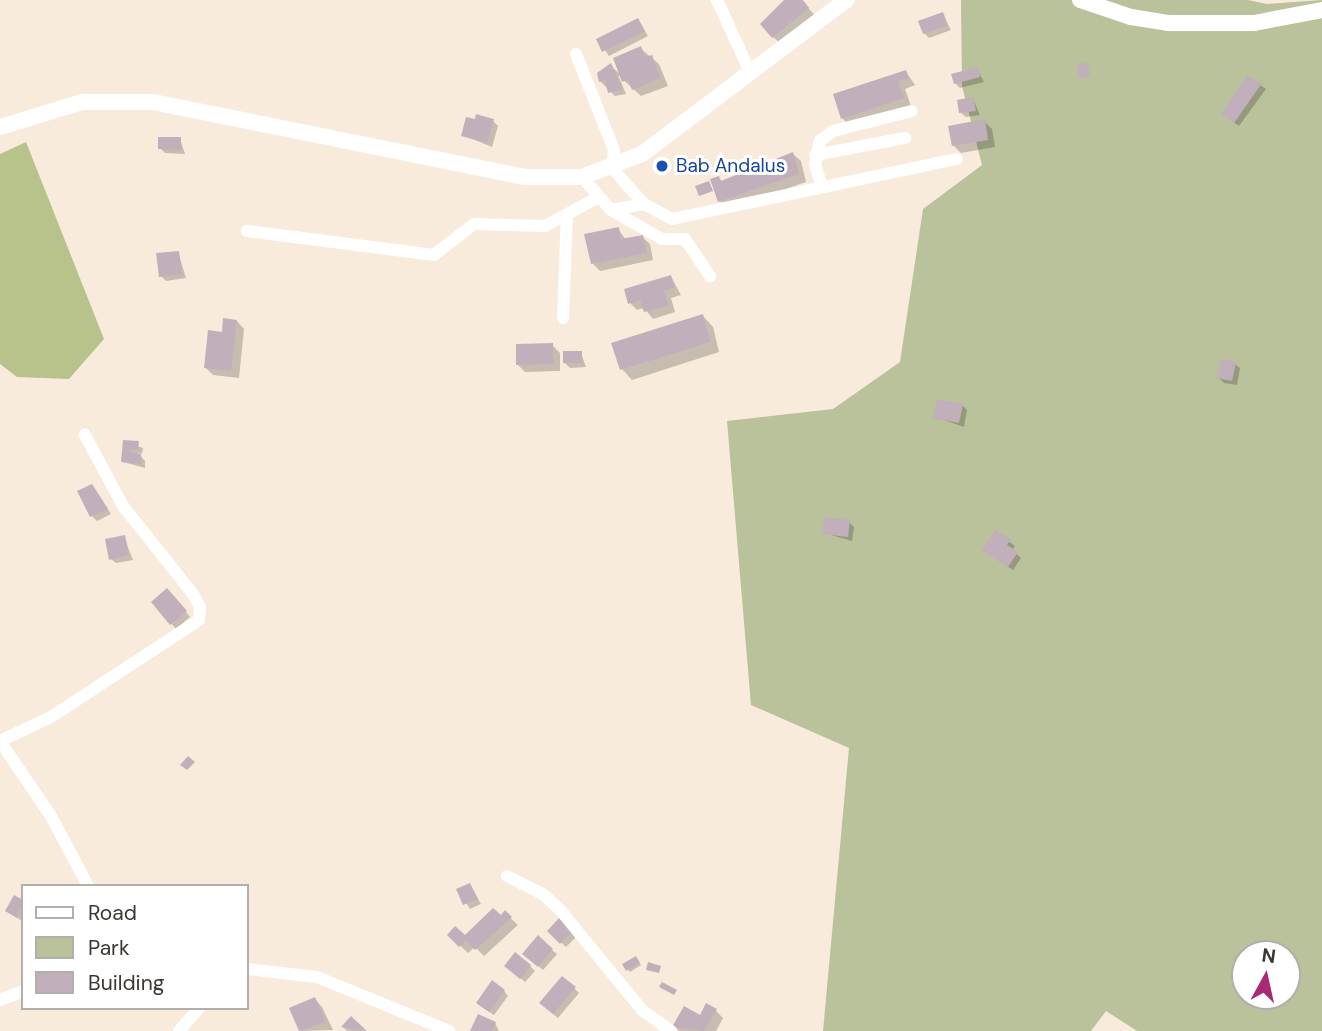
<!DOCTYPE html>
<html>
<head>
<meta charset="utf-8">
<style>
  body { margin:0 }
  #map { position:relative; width:1322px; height:1031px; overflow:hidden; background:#f9ebdc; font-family:"DM Sans",sans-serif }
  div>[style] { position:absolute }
  .green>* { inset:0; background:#bac29b }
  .forest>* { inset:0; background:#b8c38c }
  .shadow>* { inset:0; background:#0003 }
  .building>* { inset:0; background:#c1afbc }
  .minor>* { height:12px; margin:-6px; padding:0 6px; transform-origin:6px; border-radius:6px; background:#fff }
  .major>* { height:16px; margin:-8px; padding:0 8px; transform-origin:8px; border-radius:8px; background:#fff }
  .dots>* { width:19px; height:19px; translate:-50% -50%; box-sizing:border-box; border:4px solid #fff; border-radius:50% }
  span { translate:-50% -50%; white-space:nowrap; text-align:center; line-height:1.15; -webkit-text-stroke:6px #fff; paint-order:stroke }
  .transit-label { font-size:19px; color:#164399 }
  .left { translate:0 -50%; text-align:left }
  .legend { position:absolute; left:21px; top:884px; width:228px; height:126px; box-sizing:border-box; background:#fff; border:2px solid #b1afac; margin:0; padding:9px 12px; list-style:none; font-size:21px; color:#3b3630 }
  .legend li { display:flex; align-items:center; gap:14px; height:35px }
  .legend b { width:35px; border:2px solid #b1afac }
  .north { position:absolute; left:1231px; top:940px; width:70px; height:70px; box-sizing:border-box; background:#fff; border:2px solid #b1afac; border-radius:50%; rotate:8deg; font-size:19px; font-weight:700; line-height:28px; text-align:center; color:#3b3630 }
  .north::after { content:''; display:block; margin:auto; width:24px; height:32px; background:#aa2876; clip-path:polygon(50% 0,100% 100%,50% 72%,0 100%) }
</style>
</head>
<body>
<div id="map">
  <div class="green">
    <div style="clip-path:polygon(evenodd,961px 0,1248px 0,1267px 4px,1322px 0,1322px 1031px,1137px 1031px,1106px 1011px,1091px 1031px,823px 1031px,849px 748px,751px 705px,727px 421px,833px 409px,900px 362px,923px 209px,982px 165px,962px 86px,961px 0,1245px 954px,1287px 954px,1287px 996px,1245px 996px,1245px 954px)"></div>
  </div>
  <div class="forest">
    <div style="clip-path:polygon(26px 142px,104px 339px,69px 379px,17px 377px,0 364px,0 154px)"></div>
  </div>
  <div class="shadow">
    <div style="clip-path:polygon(789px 0,802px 0,816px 17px,781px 44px,773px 37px)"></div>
    <div style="clip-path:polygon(942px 14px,951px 30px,929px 38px,924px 33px)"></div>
    <div style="clip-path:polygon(638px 20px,648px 36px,609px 56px,598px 40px)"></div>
    <div style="clip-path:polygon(640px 48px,659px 64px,668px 86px,641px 96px,618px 75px,626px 94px,615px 96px,600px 81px,611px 66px,622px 76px)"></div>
    <div style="clip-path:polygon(977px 69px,984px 82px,960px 88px,955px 83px)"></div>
    <div style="clip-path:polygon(906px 72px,915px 85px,905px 89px,911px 106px,850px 126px,842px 118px)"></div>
    <div style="clip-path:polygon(1248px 77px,1266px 89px,1239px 126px,1223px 115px)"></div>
    <div style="clip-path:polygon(973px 99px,980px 115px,966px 117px,961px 113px)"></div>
    <div style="clip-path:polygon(476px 121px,493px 121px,498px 126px,492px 147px,463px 135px)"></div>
    <div style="clip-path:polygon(984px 121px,992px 129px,995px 147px,961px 153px,953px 145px)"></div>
    <div style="clip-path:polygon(180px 139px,185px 154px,165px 153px,160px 148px)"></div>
    <div style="clip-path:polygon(793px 154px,801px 161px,806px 182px,727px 209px,720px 201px,718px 178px,723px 182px)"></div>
    <div style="clip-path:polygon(618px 229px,626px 240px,642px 237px,650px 244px,653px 260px,600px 271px,592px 263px)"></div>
    <div style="clip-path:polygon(178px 252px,186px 278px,166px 281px,161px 276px)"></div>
    <div style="clip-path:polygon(671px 277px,681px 295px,671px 298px,675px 312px,653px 319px,644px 308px,637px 310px,630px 303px)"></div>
    <div style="clip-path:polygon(703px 316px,713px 327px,719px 352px,632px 380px,622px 369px)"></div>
    <div style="clip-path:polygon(237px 321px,244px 329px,239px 378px,213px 375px,206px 368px)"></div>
    <div style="clip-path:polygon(552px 345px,560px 353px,560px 371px,525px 372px,517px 364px)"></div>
    <div style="clip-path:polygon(581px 353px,586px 367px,570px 368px,565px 363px)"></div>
    <div style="clip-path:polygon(1235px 364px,1240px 368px,1237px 385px,1224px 383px,1219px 378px)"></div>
    <div style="clip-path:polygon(962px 405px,967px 410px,964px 427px,935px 417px)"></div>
    <div style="clip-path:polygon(125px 442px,143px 448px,142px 454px,138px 453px,145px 461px,145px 468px,123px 462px)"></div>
    <div style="clip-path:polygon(96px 491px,111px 514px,97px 521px,92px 516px)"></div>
    <div style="clip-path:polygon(849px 522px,854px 527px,852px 541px,824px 533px)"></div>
    <div style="clip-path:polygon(996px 532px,1015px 546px,1012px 550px,1021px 558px,1013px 570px,984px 551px)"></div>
    <div style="clip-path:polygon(124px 537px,133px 560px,116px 563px,111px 559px)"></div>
    <div style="clip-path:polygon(172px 595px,190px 617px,176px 629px,153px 602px)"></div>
    <div style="clip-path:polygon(470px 885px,481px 904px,470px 909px,458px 890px)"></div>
    <div style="clip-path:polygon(15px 897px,23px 902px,22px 921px,7px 911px)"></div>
    <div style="clip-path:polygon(505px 913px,518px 925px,484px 956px,475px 947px,468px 953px,449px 935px,465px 938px)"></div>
    <div style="clip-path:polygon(560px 919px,577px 936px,566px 947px,549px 931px)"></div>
    <div style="clip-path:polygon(552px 950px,557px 954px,543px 970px,529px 958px)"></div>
    <div style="clip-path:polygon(638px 960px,641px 965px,630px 972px,628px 970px)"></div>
    <div style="clip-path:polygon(530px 966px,535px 971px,525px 982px,511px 970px)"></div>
    <div style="clip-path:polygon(574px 988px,579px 993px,558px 1018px,546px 1008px)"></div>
    <div style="clip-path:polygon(504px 991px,508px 996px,494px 1015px,482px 1007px)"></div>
    <div style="clip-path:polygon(315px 999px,322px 1007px,333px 1030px,301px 1031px,292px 1009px)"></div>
    <div style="clip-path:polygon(716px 1011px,723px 1018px,716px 1031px,679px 1031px,674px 1026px)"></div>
    <div style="clip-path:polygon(351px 1018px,364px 1031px,347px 1031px,343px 1027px)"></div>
    <div style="clip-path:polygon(495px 1023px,499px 1031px,472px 1031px)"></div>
  </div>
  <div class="building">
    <div style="clip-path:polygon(784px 0,803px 0,809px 8px,772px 38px,760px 24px)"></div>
    <div style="clip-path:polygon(943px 12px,948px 25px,923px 34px,918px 21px)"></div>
    <div style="clip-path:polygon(638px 18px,645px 31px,602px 52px,596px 39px)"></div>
    <div style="clip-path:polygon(641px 46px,645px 57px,652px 55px,661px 78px,632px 90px,628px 79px,622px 82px,613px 58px)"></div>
    <div style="clip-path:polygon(611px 63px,623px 89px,608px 93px,605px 80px,599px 82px,597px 73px)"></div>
    <div style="clip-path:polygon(1088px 63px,1090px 77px,1079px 78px,1077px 64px)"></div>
    <div style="clip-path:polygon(978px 67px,980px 77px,954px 84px,951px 74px)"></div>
    <div style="clip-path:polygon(906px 70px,909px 78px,898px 81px,904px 98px,841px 119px,833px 94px)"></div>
    <div style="clip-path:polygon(1247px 75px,1262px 83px,1234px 123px,1221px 115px)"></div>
    <div style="clip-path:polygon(973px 97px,976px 111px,959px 113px,957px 100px)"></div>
    <div style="clip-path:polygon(476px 114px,494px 119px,487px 143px,461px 136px,466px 117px,475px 119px)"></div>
    <div style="clip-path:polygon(985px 119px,988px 140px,952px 146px,948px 126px)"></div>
    <div style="clip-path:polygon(158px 137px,181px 137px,181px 150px,158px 149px)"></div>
    <div style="clip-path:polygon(793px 152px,799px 174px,718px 202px,710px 179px,719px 176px,721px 181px)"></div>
    <div style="clip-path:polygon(709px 181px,713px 191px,699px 196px,695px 186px)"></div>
    <div style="clip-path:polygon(619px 227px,621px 239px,643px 235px,647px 253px,591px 264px,584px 234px)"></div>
    <div style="clip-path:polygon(179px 251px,182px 274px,159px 277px,156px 253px)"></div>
    <div style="clip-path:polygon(671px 275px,675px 287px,664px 291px,669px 305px,644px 312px,640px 300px,628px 304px,624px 289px)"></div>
    <div style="clip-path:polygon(703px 314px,710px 342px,620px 370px,611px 343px)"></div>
    <div style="clip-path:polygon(223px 318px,237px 320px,231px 371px,204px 368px,208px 330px,222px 332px)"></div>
    <div style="clip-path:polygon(553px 343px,553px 364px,516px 365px,516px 344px)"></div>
    <div style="clip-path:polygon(563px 351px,582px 351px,582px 363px,563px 363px)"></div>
    <div style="clip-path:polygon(1221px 359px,1236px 362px,1232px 381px,1217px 378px)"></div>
    <div style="clip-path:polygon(937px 399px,963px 404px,959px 423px,933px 418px)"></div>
    <div style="clip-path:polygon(123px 440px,139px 441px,138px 450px,131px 449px,131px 453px,141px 454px,141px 464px,121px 462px)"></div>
    <div style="clip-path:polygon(92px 484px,108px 509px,90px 517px,77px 491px)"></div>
    <div style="clip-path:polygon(824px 517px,850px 520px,848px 537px,822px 534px)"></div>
    <div style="clip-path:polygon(995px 530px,1011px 539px,1007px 545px,1018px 552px,1008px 567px,982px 551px)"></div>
    <div style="clip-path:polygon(125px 535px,129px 555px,109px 560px,105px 539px)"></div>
    <div style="clip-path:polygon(167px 588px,187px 611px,170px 625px,151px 602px)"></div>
    <div style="clip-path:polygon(188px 756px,195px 762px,187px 770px,180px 765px)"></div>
    <div style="clip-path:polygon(470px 883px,478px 899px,463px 905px,456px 889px)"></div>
    <div style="clip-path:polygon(14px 895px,23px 900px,17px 918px,5px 911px)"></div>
    <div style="clip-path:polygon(493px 908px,501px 915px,505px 910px,512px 917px,475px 950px,466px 940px,459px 947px,447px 935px,455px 926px,465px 935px)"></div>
    <div style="clip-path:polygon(560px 917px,574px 930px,560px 944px,547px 931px)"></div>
    <div style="clip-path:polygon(538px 935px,553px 949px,538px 967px,522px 954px)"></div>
    <div style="clip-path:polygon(515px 952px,531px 965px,520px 979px,504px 966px)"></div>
    <div style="clip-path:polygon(636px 956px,640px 963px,626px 971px,622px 964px)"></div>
    <div style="clip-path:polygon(648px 962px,661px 966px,659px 973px,646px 970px)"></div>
    <div style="clip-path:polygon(562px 976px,576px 987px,553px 1014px,539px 1003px)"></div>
    <div style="clip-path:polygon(492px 980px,505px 990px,489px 1012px,476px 1003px)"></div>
    <div style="clip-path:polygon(662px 982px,677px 990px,674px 995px,659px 987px)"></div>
    <div style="clip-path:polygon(315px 997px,326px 1022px,299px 1031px,289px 1008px)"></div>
    <div style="clip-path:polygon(706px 1003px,717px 1009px,704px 1031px,672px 1027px,684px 1006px,700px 1015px)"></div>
    <div style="clip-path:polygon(478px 1014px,496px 1022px,492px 1031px,470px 1031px)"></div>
    <div style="clip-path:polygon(351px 1016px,367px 1031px,341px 1027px)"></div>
  </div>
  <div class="minor">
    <div style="left:717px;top:0;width:79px;rotate:65.4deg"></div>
    <div style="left:576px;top:54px;width:103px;rotate:68.4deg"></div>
    <div style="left:614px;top:150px;width:18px;rotate:96deg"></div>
    <div style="left:612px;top:168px;width:48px;rotate:48.4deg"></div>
    <div style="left:644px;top:204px;width:32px;rotate:28deg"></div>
    <div style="left:672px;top:219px;width:291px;rotate:-11.9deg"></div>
    <div style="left:815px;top:155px;width:92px;rotate:-10.7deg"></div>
    <div style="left:582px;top:177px;width:44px;rotate:48.7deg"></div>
    <div style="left:611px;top:210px;width:59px;rotate:29.6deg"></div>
    <div style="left:662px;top:239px;width:23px"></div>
    <div style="left:685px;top:239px;width:45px;rotate:56deg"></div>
    <div style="left:822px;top:187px;width:24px;rotate:-107deg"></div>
    <div style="left:815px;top:164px;width:24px;rotate:-78deg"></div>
    <div style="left:820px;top:141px;width:16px;rotate:-38deg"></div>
    <div style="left:833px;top:131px;width:81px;rotate:-14.2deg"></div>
    <div style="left:611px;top:210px;width:34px;rotate:-10deg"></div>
    <div style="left:247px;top:231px;width:189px;rotate:7.3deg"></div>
    <div style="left:434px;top:255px;width:51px;rotate:-37.8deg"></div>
    <div style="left:474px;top:224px;width:71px;rotate:1.6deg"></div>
    <div style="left:545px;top:226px;width:59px;rotate:-28.3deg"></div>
    <div style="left:563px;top:318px;width:102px;rotate:-87.8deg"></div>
    <div style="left:0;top:741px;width:56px;rotate:-25.2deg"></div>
    <div style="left:51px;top:717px;width:177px;rotate:-33.2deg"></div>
    <div style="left:199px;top:620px;width:13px;rotate:-86deg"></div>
    <div style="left:200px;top:607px;width:15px;rotate:-118deg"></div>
    <div style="left:193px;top:594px;width:112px;rotate:-128.5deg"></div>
    <div style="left:123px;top:506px;width:81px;rotate:-118.2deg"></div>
    <div style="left:0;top:741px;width:91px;rotate:55.8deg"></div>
    <div style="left:51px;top:816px;width:79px;rotate:62.1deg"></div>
    <div style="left:507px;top:876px;width:40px;rotate:26.6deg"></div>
    <div style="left:543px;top:894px;width:25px;rotate:43deg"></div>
    <div style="left:561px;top:911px;width:128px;rotate:50.7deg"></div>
    <div style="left:642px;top:1010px;width:36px;rotate:36deg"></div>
    <div style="left:247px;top:969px;width:70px;rotate:6.5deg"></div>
    <div style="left:317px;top:977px;width:143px;rotate:22.2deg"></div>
    <div style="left:0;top:1000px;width:25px;rotate:-21deg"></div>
    <div style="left:179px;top:1031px;width:30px;rotate:-49deg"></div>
  </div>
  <div class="major">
    <div style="left:1080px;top:0;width:54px;rotate:18.4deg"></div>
    <div style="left:1131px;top:17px;width:37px;rotate:9deg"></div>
    <div style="left:1168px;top:23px;width:86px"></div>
    <div style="left:1254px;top:23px;width:69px;rotate:-10.8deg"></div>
    <div style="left:0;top:127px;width:86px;rotate:-17deg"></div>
    <div style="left:82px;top:102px;width:71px"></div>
    <div style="left:153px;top:102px;width:379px;rotate:11.4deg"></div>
    <div style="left:524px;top:177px;width:58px"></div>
    <div style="left:582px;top:177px;width:64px;rotate:-21deg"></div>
    <div style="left:642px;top:154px;width:256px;rotate:-37deg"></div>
  </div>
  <div class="dots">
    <div style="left:662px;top:166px;background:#1a4fb4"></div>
  </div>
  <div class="transit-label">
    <span class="left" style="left:676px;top:166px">Bab Andalus</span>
  </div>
  <ul class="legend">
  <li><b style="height:9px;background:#fff"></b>Road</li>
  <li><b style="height:19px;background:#bac29b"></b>Park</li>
  <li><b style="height:19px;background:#c1afbc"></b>Building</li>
  </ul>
  <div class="north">N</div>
</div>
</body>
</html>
